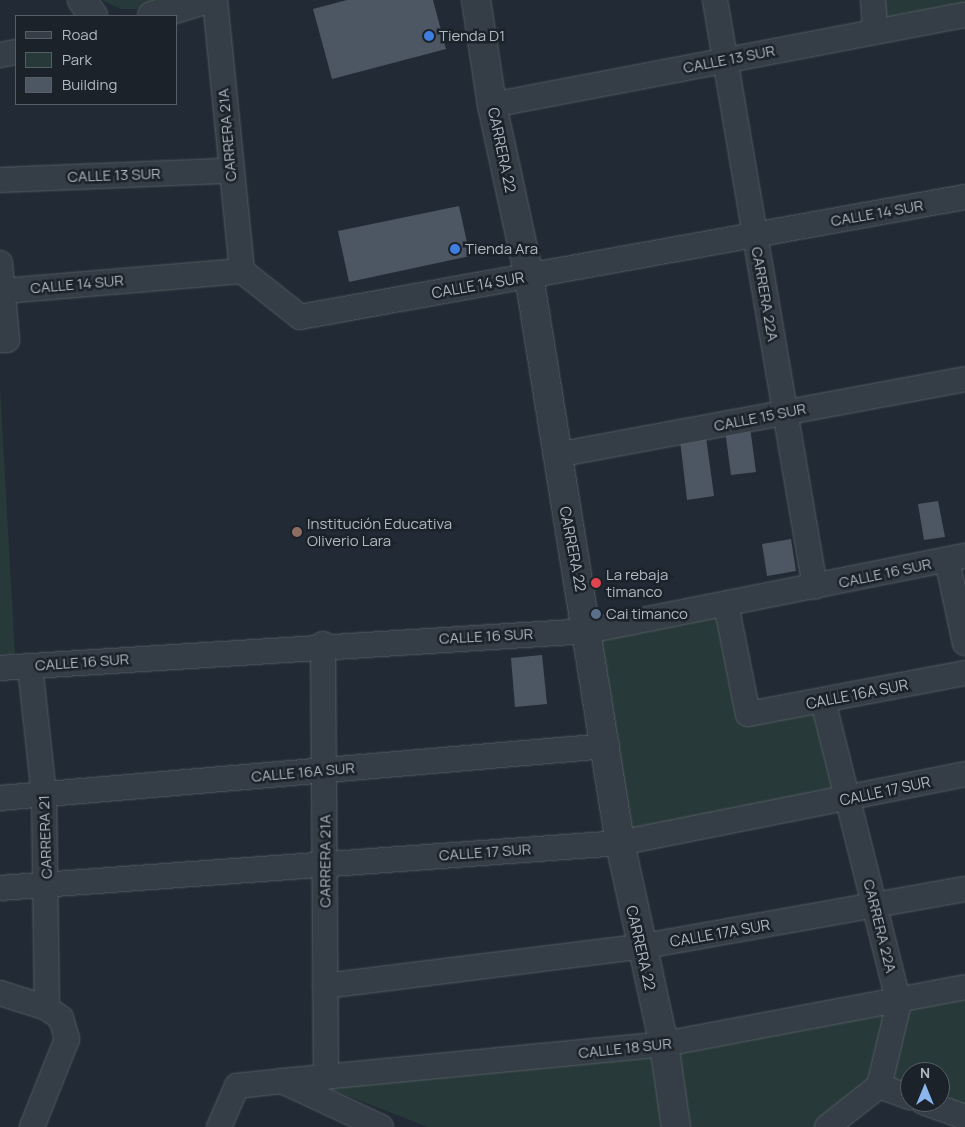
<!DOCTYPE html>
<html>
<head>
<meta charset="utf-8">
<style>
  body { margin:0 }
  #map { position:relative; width:965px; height:1127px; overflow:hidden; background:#222b35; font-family:Manrope,sans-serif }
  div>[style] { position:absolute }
  .green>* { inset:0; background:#273938 }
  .building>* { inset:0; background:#4d5764 }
  .roads { filter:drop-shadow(0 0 1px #535b63) drop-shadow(0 0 1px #535b63) }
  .minor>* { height:24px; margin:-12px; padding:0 12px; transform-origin:12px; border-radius:12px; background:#353d46 }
  .tertiary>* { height:28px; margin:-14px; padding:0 14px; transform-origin:14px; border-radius:14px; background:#353d46 }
  .dots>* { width:14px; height:14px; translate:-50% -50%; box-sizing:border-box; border:2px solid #1b222a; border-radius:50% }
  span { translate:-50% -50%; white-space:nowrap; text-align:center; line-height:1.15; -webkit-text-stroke:5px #1b222a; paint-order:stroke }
  .poi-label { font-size:15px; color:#b0b8c2 }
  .left { translate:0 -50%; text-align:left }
  .street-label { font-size:15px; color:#b0b8c2 }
  .legend { position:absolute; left:15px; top:15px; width:162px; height:90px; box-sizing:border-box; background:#1b222a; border:1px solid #575e67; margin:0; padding:6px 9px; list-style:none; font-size:15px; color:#b0b8c2 }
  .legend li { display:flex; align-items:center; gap:10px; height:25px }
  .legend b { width:25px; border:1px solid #575e67 }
  .north { position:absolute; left:900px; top:1062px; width:50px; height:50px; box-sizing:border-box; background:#1b222a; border:1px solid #575e67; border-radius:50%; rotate:0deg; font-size:14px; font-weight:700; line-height:20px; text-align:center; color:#b0b8c2 }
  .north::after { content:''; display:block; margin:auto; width:18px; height:22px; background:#8bb5ed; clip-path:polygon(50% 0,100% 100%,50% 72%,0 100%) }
</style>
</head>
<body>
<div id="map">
  <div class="green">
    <div style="clip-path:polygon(101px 0,167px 0,137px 9px,121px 9px)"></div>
    <div style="clip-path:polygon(884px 0,965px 0,965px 6px,885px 20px)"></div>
    <div style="clip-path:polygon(0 388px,15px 654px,0 655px)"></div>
    <div style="clip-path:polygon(725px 610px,742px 718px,817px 709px,843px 795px,625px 837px,594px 635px)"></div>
    <div style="clip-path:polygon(965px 991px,965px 1113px,940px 1102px,940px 1072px,910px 1072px,910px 1093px,873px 1080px,818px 1127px,428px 1127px,309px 1081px)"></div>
  </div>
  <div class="building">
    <div style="clip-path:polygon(347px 0,433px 0,446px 49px,332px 79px,313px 9px)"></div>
    <div style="clip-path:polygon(459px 206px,470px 256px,349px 282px,338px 231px)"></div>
    <div style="clip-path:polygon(750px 427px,756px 472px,731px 475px,725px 430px)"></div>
    <div style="clip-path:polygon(706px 437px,714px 496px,687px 500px,680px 440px)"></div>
    <div style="clip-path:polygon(938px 501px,945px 537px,924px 540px,918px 504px)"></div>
    <div style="clip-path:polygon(791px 539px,796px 571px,767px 576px,762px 544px)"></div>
    <div style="clip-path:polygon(542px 655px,547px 704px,515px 707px,511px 658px)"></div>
  </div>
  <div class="roads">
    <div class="minor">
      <div style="left:215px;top:0;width:272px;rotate:84.3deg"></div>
      <div style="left:715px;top:0;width:595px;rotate:80.33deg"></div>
      <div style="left:873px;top:0;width:31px;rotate:86deg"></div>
      <div style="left:0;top:55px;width:16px;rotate:-11deg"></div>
      <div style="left:492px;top:105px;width:481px;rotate:-10.8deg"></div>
      <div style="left:0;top:180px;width:229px;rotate:-2.3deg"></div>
      <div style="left:0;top:263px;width:77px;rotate:84.8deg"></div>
      <div style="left:7px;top:340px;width:7px;rotate:180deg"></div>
      <div style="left:3px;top:291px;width:240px;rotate:-4.8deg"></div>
      <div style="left:242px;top:271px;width:74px;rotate:38.4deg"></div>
      <div style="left:300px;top:317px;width:676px;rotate:-10.23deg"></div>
      <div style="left:556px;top:455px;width:416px;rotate:-10.5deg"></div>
      <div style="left:947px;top:560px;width:85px;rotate:77.8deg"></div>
      <div style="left:726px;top:604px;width:112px;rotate:78.7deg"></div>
      <div style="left:748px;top:714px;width:221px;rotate:-10.7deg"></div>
      <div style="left:323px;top:644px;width:433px;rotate:89.6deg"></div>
      <div style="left:30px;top:666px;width:130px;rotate:83.8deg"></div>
      <div style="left:44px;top:795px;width:213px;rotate:89.2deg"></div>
      <div style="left:0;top:668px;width:589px;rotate:-3.6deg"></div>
      <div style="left:588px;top:631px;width:384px;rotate:-11.3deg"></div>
      <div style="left:823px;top:701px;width:311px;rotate:75.9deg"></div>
      <div style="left:899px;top:1003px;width:85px;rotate:103.5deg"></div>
      <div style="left:879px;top:1086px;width:66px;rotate:141.7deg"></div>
      <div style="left:0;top:798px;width:609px;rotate:-4.9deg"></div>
      <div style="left:0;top:888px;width:622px;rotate:-4.15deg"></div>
      <div style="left:620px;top:843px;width:352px;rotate:-11.3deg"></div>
      <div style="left:325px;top:986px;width:316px;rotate:-7.1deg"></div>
      <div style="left:639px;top:947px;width:331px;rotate:-10.1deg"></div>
      <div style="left:0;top:993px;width:49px;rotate:17.7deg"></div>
      <div style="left:47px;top:1008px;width:17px;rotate:36deg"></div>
      <div style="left:61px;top:1018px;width:22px;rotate:74deg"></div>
      <div style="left:67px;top:1039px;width:95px;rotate:111.7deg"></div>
      <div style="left:282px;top:1081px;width:384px;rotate:-5.5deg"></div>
      <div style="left:664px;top:1044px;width:306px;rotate:-10.7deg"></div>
      <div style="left:879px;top:1086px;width:33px;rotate:20deg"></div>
      <div style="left:923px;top:1102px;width:45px;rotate:19.7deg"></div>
      <div style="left:219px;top:1127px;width:45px;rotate:-66.3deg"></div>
      <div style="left:237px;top:1086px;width:45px;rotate:-6.3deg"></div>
      <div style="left:282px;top:1081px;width:109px;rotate:24.9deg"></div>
    </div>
    <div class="tertiary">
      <div style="left:82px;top:0;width:19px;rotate:55deg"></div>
      <div style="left:476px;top:0;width:106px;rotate:81.3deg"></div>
      <div style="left:492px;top:105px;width:175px;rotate:77.8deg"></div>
      <div style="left:529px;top:276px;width:574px;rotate:80.88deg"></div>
      <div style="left:620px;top:843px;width:206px;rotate:77.7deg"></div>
      <div style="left:664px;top:1044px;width:84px;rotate:81.8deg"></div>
      <div style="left:152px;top:16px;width:54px;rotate:-17.1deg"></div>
    </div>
  </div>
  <div class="dots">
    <div style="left:429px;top:36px;background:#3f7fe0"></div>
    <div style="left:455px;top:249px;background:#3f7fe0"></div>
    <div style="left:297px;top:532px;background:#8d6e63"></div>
    <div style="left:596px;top:583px;background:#e0444e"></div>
    <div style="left:596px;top:614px;background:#5c6f8a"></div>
  </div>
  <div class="poi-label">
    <span class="left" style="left:439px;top:36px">Tienda D1</span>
    <span class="left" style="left:465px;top:249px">Tienda Ara</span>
    <span class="left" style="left:307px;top:532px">Institución Educativa<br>Oliverio Lara</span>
    <span class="left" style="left:606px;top:583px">La rebaja<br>timanco</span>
    <span class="left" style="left:606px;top:614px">Cai timanco</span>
  </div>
  <div class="street-label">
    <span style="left:729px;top:59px;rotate:-11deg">CALLE 13 SUR</span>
    <span style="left:227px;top:135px;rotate:-95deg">CARRERA 21A</span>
    <span style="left:502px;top:150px;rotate:78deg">CARRERA 22</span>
    <span style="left:114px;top:175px;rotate:-2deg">CALLE 13 SUR</span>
    <span style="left:877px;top:213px;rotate:-10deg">CALLE 14 SUR</span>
    <span style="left:77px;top:284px;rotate:-5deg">CALLE 14 SUR</span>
    <span style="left:478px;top:285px;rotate:-10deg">CALLE 14 SUR</span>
    <span style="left:765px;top:294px;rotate:80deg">CARRERA 22A</span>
    <span style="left:760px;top:417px;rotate:-11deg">CALLE 15 SUR</span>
    <span style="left:573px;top:549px;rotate:79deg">CARRERA 22</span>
    <span style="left:885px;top:573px;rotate:-12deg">CALLE 16 SUR</span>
    <span style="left:486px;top:636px;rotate:-3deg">CALLE 16 SUR</span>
    <span style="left:82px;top:662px;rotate:-4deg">CALLE 16 SUR</span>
    <span style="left:857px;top:694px;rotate:-11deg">CALLE 16A SUR</span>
    <span style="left:303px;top:772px;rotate:-5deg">CALLE 16A SUR</span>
    <span style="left:885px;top:791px;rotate:-12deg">CALLE 17 SUR</span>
    <span style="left:45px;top:837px;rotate:-92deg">CARRERA 21</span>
    <span style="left:485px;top:852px;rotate:-4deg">CALLE 17 SUR</span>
    <span style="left:325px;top:861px;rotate:-90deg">CARRERA 21A</span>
    <span style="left:880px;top:926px;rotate:76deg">CARRERA 22A</span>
    <span style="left:720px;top:933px;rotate:-10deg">CALLE 17A SUR</span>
    <span style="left:641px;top:948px;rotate:77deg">CARRERA 22</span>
    <span style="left:625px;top:1048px;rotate:-6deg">CALLE 18 SUR</span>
  </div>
  <ul class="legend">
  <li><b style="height:6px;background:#353d46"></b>Road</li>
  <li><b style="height:14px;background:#273938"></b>Park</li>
  <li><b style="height:14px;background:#4d5764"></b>Building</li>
  </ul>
  <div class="north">N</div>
</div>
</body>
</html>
